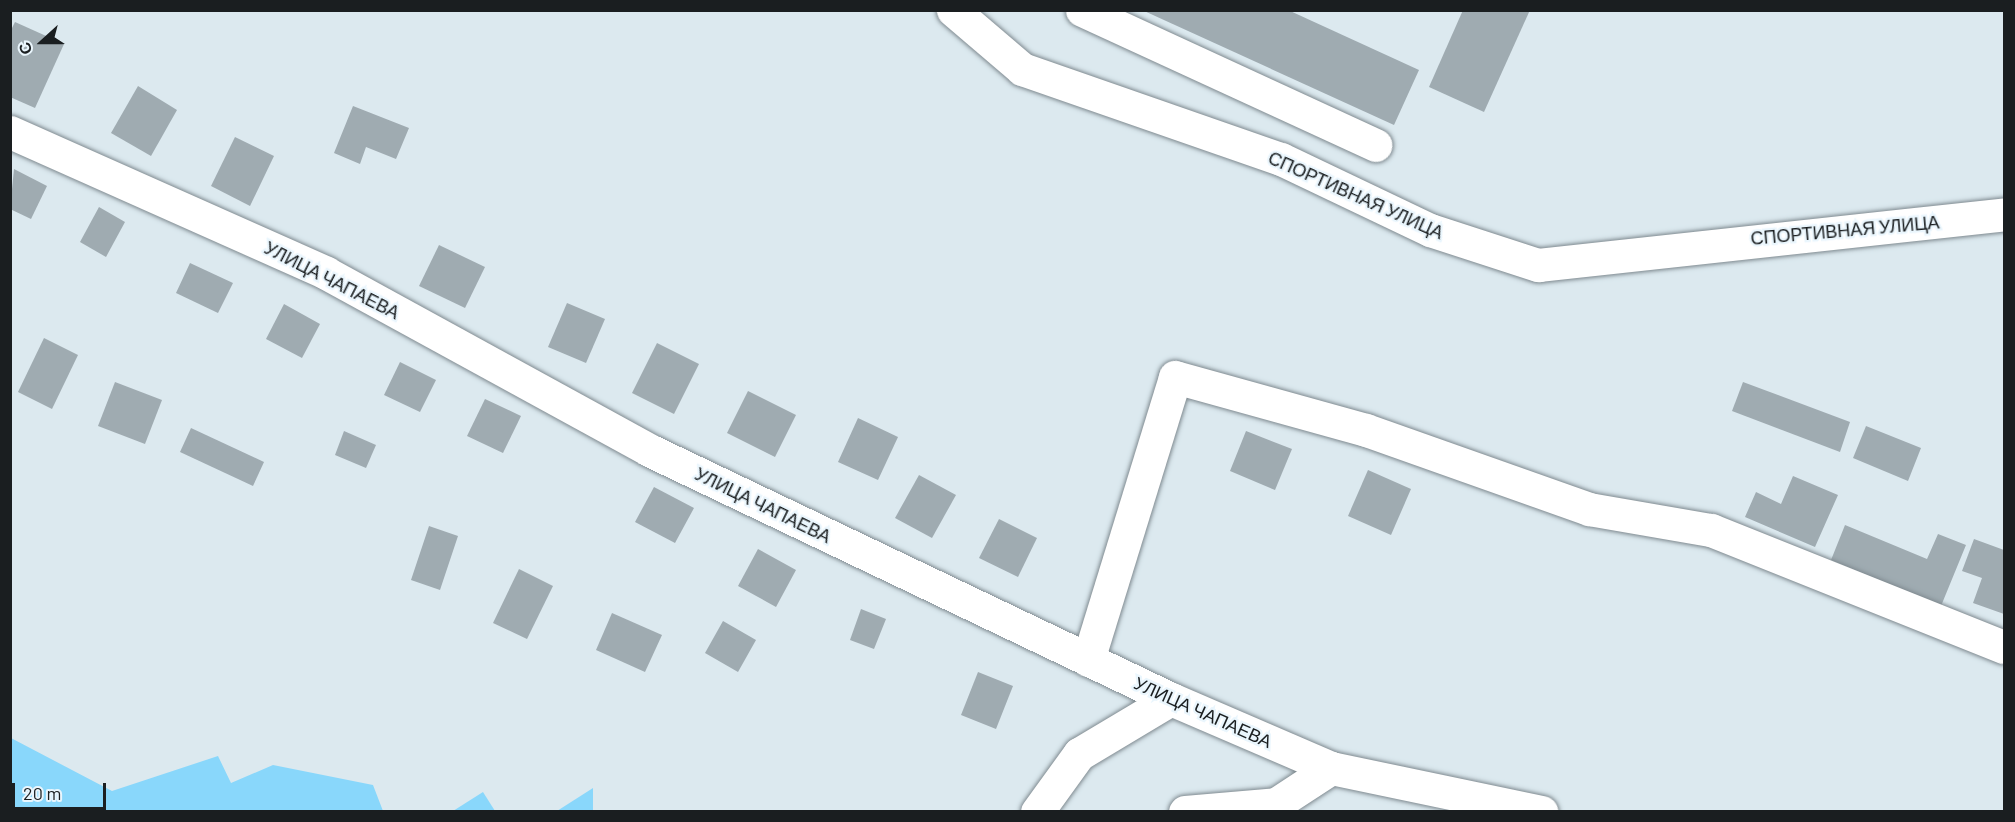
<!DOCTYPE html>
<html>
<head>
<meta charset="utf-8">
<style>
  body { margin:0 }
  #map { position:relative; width:2015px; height:822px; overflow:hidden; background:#dce9ef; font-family:Barlow,sans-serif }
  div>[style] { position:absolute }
  .green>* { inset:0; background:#89d7fb }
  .building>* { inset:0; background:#9fabb1 }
  .roads { filter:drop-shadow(0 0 2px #7f8a90) drop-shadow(0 0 2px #7f8a90) }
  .minor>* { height:33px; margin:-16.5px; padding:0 16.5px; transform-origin:16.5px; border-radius:16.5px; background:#fff }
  span { translate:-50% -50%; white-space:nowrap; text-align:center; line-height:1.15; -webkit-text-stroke:4.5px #eaf6fd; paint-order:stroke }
  .street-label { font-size:18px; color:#1a1e20 }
  .frame { position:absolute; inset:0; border:12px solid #1a1e20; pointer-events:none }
  .north { position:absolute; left:12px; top:12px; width:60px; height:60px; -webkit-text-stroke:4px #eaf6fd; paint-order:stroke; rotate:249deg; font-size:16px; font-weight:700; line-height:24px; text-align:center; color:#1a1e20 }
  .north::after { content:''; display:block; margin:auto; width:21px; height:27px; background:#1a1e20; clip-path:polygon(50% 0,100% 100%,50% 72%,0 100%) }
  .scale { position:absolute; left:12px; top:783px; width:94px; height:27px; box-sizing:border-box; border:3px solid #1a1e20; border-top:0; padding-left:8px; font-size:18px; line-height:21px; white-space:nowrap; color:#1a1e20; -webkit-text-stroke:4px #eaf6fd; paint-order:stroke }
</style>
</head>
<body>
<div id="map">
  <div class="green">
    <div style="clip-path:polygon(11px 738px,112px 791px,218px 756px,231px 783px,273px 765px,373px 785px,383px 811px,11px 811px)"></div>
    <div style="clip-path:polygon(593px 788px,593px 811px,557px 811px)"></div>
    <div style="clip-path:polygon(483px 792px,495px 811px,453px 811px)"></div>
  </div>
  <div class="building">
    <div style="clip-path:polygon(1142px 10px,1288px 10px,1419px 70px,1394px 125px)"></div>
    <div style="clip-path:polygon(1463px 10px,1530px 10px,1484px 112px,1429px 87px)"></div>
    <div style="clip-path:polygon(15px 22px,64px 44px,35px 108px,10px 97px,10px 32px)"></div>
    <div style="clip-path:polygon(138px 86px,177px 110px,151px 156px,111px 133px)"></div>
    <div style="clip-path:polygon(353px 106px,409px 128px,396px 159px,366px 147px,360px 164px,334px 153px)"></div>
    <div style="clip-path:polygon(235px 137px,274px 156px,250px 206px,211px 186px)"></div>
    <div style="clip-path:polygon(14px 169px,47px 186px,31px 219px,10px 209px)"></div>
    <div style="clip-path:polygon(99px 207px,125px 222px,106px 257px,80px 242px)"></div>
    <div style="clip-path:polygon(439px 245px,485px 267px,465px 308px,419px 286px)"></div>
    <div style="clip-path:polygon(190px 263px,233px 283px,218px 313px,176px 293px)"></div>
    <div style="clip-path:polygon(567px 303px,605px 319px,586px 363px,548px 347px)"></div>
    <div style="clip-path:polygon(284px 304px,320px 324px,302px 358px,266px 339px)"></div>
    <div style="clip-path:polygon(44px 338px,78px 355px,52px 409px,18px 392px)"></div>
    <div style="clip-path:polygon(657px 343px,699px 364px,674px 414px,632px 393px)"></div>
    <div style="clip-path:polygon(400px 362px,436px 380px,420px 412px,384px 395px)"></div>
    <div style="clip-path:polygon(115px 382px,162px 400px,145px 444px,98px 426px)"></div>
    <div style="clip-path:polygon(1743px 382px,1850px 422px,1840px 452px,1732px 411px)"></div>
    <div style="clip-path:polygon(748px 391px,796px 415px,775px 457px,727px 433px)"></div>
    <div style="clip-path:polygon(485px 399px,521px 416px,503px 453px,467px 436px)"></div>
    <div style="clip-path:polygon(858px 418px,898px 437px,878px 480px,838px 462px)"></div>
    <div style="clip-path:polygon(1866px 426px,1921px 448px,1908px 481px,1853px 458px)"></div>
    <div style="clip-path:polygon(191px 428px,264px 462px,253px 486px,180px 452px)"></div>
    <div style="clip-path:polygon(344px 431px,376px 445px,366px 468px,335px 455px)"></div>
    <div style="clip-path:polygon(1246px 431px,1292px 449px,1275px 490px,1230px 471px)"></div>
    <div style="clip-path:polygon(1368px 470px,1411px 489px,1391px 535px,1348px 516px)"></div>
    <div style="clip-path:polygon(919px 475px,956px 495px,932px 538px,895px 518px)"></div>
    <div style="clip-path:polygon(1793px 476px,1838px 495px,1815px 547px,1745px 517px,1756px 492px,1781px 504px)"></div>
    <div style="clip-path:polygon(654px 487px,694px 508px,675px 543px,635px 522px)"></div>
    <div style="clip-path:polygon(999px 519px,1037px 538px,1018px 577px,979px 558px)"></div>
    <div style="clip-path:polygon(1845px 525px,1927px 559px,1938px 534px,1966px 545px,1941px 606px,1831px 560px)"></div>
    <div style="clip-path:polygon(429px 526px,458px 536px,440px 590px,411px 580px)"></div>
    <div style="clip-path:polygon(1974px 539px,2004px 550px,2004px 614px,1973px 603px,1982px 578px,1962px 571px)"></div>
    <div style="clip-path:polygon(758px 549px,796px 570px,776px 607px,738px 586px)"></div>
    <div style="clip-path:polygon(519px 569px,553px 586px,527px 639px,493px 623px)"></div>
    <div style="clip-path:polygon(861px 609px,886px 619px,874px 649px,850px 640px)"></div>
    <div style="clip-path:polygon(612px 613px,662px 635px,645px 672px,596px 650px)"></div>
    <div style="clip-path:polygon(723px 621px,756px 640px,738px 672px,705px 653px)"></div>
    <div style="clip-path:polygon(978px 672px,1013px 686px,996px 729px,961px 715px)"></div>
  </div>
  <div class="roads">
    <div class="minor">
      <div style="left:953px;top:10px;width:91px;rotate:40.5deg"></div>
      <div style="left:1022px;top:69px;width:274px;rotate:19.2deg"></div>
      <div style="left:1281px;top:159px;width:165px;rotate:25.5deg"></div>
      <div style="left:1430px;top:230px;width:114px;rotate:18deg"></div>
      <div style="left:1538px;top:265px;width:469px;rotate:-6.2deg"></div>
      <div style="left:1082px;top:10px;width:323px;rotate:24.7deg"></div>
      <div style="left:10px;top:132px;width:346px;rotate:24deg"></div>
      <div style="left:326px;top:273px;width:368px;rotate:28.7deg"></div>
      <div style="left:649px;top:450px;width:578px;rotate:25.5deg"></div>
      <div style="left:1171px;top:699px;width:174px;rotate:23.3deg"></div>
      <div style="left:1331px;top:768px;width:215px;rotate:11.8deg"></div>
      <div style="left:1088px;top:660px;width:296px;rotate:-72.9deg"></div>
      <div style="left:1175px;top:377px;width:198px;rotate:15.5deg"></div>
      <div style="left:1366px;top:430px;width:237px;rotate:19.5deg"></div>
      <div style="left:1589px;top:509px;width:124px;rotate:9.8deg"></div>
      <div style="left:1711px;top:530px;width:315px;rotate:21.8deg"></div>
      <div style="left:1037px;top:812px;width:72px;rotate:-54.1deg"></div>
      <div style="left:1079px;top:754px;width:107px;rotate:-30.9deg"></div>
      <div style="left:1185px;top:812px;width:91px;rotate:-5deg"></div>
      <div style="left:1276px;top:804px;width:66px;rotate:-33.2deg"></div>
    </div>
  </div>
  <div class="street-label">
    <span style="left:1356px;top:195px;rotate:24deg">СПОРТИВНАЯ УЛИЦА</span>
    <span style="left:1845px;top:230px;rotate:-5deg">СПОРТИВНАЯ УЛИЦА</span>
    <span style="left:332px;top:280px;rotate:27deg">УЛИЦА ЧАПАЕВА</span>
    <span style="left:763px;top:505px;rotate:26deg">УЛИЦА ЧАПАЕВА</span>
    <span style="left:1203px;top:712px;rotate:24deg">УЛИЦА ЧАПАЕВА</span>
  </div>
  <div class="frame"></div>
  <div class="north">С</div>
  <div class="scale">20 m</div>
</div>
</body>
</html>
